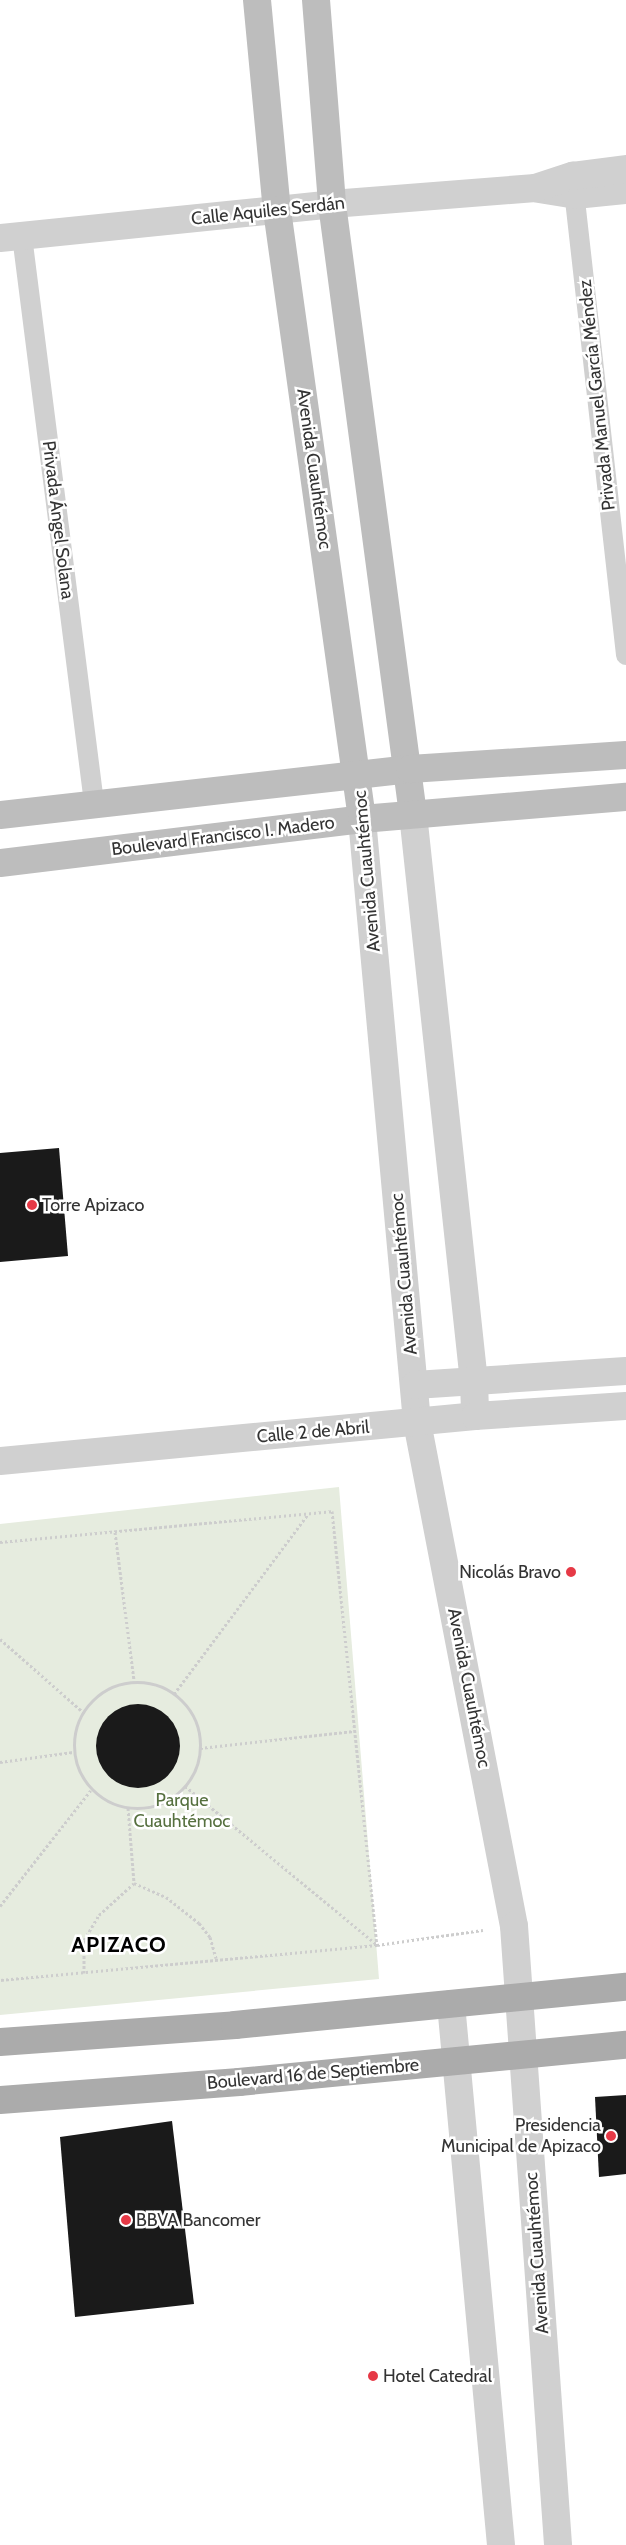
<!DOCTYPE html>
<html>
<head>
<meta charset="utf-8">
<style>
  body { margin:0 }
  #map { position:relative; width:626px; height:2545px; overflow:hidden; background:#fff; font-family:Cabin,sans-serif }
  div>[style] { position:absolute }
  .green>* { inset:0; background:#e6ecdf }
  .building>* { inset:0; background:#1a1a1a }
  .round { border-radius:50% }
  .path>* { height:3px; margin-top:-1.5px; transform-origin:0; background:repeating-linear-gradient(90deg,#cdcdcd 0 2.5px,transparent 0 5px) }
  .path>.ring { margin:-1.5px; padding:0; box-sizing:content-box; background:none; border:3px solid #cdcdcd; border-radius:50% }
  .lane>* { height:20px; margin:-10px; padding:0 10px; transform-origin:10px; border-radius:10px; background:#d0d0d0 }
  .street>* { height:28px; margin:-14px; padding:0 14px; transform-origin:14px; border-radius:14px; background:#d0d0d0 }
  .secondary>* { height:28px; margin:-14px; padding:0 14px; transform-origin:14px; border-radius:14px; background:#bdbdbd }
  .primary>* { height:28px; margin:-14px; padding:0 14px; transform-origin:14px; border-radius:14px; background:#ababab }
  .dots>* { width:14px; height:14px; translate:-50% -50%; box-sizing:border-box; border:2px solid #fff; border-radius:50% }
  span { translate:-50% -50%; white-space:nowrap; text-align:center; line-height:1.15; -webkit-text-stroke:5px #fff; paint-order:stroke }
  .street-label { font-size:18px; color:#333 }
  .poi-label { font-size:18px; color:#333 }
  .left { translate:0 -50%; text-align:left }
  .right { translate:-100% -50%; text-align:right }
  .park-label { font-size:18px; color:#56703f }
  .district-label { font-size:22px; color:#000; font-weight:700; letter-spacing:1px }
</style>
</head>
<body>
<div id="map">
  <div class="green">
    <div style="clip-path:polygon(339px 1487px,379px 1979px,0 2015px,0 1524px)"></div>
  </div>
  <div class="building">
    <div style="clip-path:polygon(59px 1148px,68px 1256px,0 1262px,0 1153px)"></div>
    <div class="round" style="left:96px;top:1704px;width:84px;height:84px"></div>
    <div style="clip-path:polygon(626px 2095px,626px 2174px,599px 2177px,595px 2097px)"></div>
    <div style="clip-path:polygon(172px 2121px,194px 2304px,75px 2317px,60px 2137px)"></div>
  </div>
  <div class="path">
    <div style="left:115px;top:1532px;width:150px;rotate:82.7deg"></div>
    <div style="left:0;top:1542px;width:333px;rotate:-5.3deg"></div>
    <div style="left:332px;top:1511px;width:436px;rotate:84.1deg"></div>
    <div style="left:377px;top:1945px;width:379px;rotate:174.7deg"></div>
    <div style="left:0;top:1639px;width:111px;rotate:41.3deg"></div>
    <div class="ring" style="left:74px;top:1682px;width:123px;height:123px"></div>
    <div style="left:174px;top:1694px;width:224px;rotate:-53.3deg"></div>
    <div style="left:200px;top:1748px;width:155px;rotate:-6.3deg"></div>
    <div style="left:0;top:1762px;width:74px;rotate:-7.8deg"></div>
    <div style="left:185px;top:1786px;width:249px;rotate:39.6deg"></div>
    <div style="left:377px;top:1945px;width:107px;rotate:-8.1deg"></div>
    <div style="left:128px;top:1808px;width:75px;rotate:85.4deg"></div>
    <div style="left:134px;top:1883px;width:35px;rotate:24deg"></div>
    <div style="left:166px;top:1897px;width:42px;rotate:38.2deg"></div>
    <div style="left:199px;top:1923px;width:18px;rotate:52deg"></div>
    <div style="left:210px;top:1937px;width:22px;rotate:74deg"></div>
    <div style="left:0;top:1906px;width:147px;rotate:-51.9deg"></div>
    <div style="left:84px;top:1973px;width:33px;rotate:-90deg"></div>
    <div style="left:84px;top:1940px;width:29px;rotate:-59deg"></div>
    <div style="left:99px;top:1915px;width:47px;rotate:-42.4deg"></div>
  </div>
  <div class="lane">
    <div style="left:573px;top:182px;width:476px;rotate:83.6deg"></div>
    <div style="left:22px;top:236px;width:572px;rotate:82.76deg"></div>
  </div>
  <div class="street">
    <div style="left:539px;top:189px;width:36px;rotate:9deg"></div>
    <div style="left:575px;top:195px;width:51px;rotate:-5.6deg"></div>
    <div style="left:0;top:238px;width:334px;rotate:-5.8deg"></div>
    <div style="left:332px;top:204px;width:204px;rotate:-4.5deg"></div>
    <div style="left:535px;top:188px;width:40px;rotate:-18deg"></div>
    <div style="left:573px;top:176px;width:53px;rotate:-7.5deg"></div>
    <div style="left:413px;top:814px;width:571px;rotate:83.87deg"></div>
    <div style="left:474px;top:1382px;width:34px;rotate:88deg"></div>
    <div style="left:362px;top:819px;width:606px;rotate:84.79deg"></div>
    <div style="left:417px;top:1422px;width:513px;rotate:79.11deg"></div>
    <div style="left:514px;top:1926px;width:621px;rotate:85.93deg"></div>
    <div style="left:415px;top:1385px;width:211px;rotate:-3.8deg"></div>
    <div style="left:0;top:1461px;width:477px;rotate:-5.4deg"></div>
    <div style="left:475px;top:1416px;width:151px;rotate:-3.8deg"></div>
    <div style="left:451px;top:2004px;width:543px;rotate:84.72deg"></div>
  </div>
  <div class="secondary">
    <div style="left:257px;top:0;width:211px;rotate:84.6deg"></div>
    <div style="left:277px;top:210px;width:615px;rotate:82.05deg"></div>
    <div style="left:316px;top:0;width:205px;rotate:85.5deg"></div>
    <div style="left:332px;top:204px;width:615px;rotate:82.44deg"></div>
    <div style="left:0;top:815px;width:413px;rotate:-6.4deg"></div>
    <div style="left:410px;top:769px;width:216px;rotate:-3.7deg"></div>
    <div style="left:0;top:863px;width:365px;rotate:-6.9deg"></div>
    <div style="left:362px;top:819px;width:265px;rotate:-4.8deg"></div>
  </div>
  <div class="primary">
    <div style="left:0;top:2042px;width:236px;rotate:-4.1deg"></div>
    <div style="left:235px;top:2025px;width:393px;rotate:-5.6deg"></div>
    <div style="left:0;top:2100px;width:240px;rotate:-4.3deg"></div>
    <div style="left:239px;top:2082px;width:389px;rotate:-5.5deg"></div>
  </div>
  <div class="dots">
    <div style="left:32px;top:1205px;background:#e63946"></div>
    <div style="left:571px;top:1572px;background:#e63946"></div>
    <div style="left:611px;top:2136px;background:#e63946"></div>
    <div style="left:126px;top:2220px;background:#e63946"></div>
    <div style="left:373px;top:2376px;background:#e63946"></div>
  </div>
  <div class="street-label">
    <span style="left:268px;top:211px;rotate:-6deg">Calle Aquiles Serdán</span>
    <span style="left:597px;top:395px;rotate:-96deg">Privada Manuel García Méndez</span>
    <span style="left:314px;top:469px;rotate:82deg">Avenida Cuauhtémoc</span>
    <span style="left:58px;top:520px;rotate:83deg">Privada Ángel Solana</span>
    <span style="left:223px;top:836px;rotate:-7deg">Boulevard Francisco I. Madero</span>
    <span style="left:367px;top:871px;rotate:-95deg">Avenida Cuauhtémoc</span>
    <span style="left:404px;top:1274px;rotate:-95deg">Avenida Cuauhtémoc</span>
    <span style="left:313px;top:1432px;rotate:-5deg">Calle 2 de Abril</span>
    <span style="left:469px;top:1688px;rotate:79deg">Avenida Cuauhtémoc</span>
    <span style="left:313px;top:2074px;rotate:-5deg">Boulevard 16 de Septiembre</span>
    <span style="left:537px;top:2253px;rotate:-94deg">Avenida Cuauhtémoc</span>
  </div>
  <div class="poi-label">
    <span class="left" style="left:42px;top:1205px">Torre Apizaco</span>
    <span class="right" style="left:561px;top:1572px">Nicolás Bravo</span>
    <span class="right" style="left:601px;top:2136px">Presidencia<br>Municipal de Apizaco</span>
    <span class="left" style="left:136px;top:2220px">BBVA Bancomer</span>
    <span class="left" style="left:383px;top:2376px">Hotel Catedral</span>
  </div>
  <div class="park-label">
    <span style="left:182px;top:1811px">Parque<br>Cuauhtémoc</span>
  </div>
  <div class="district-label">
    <span style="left:119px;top:1945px">APIZACO</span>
  </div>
</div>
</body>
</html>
